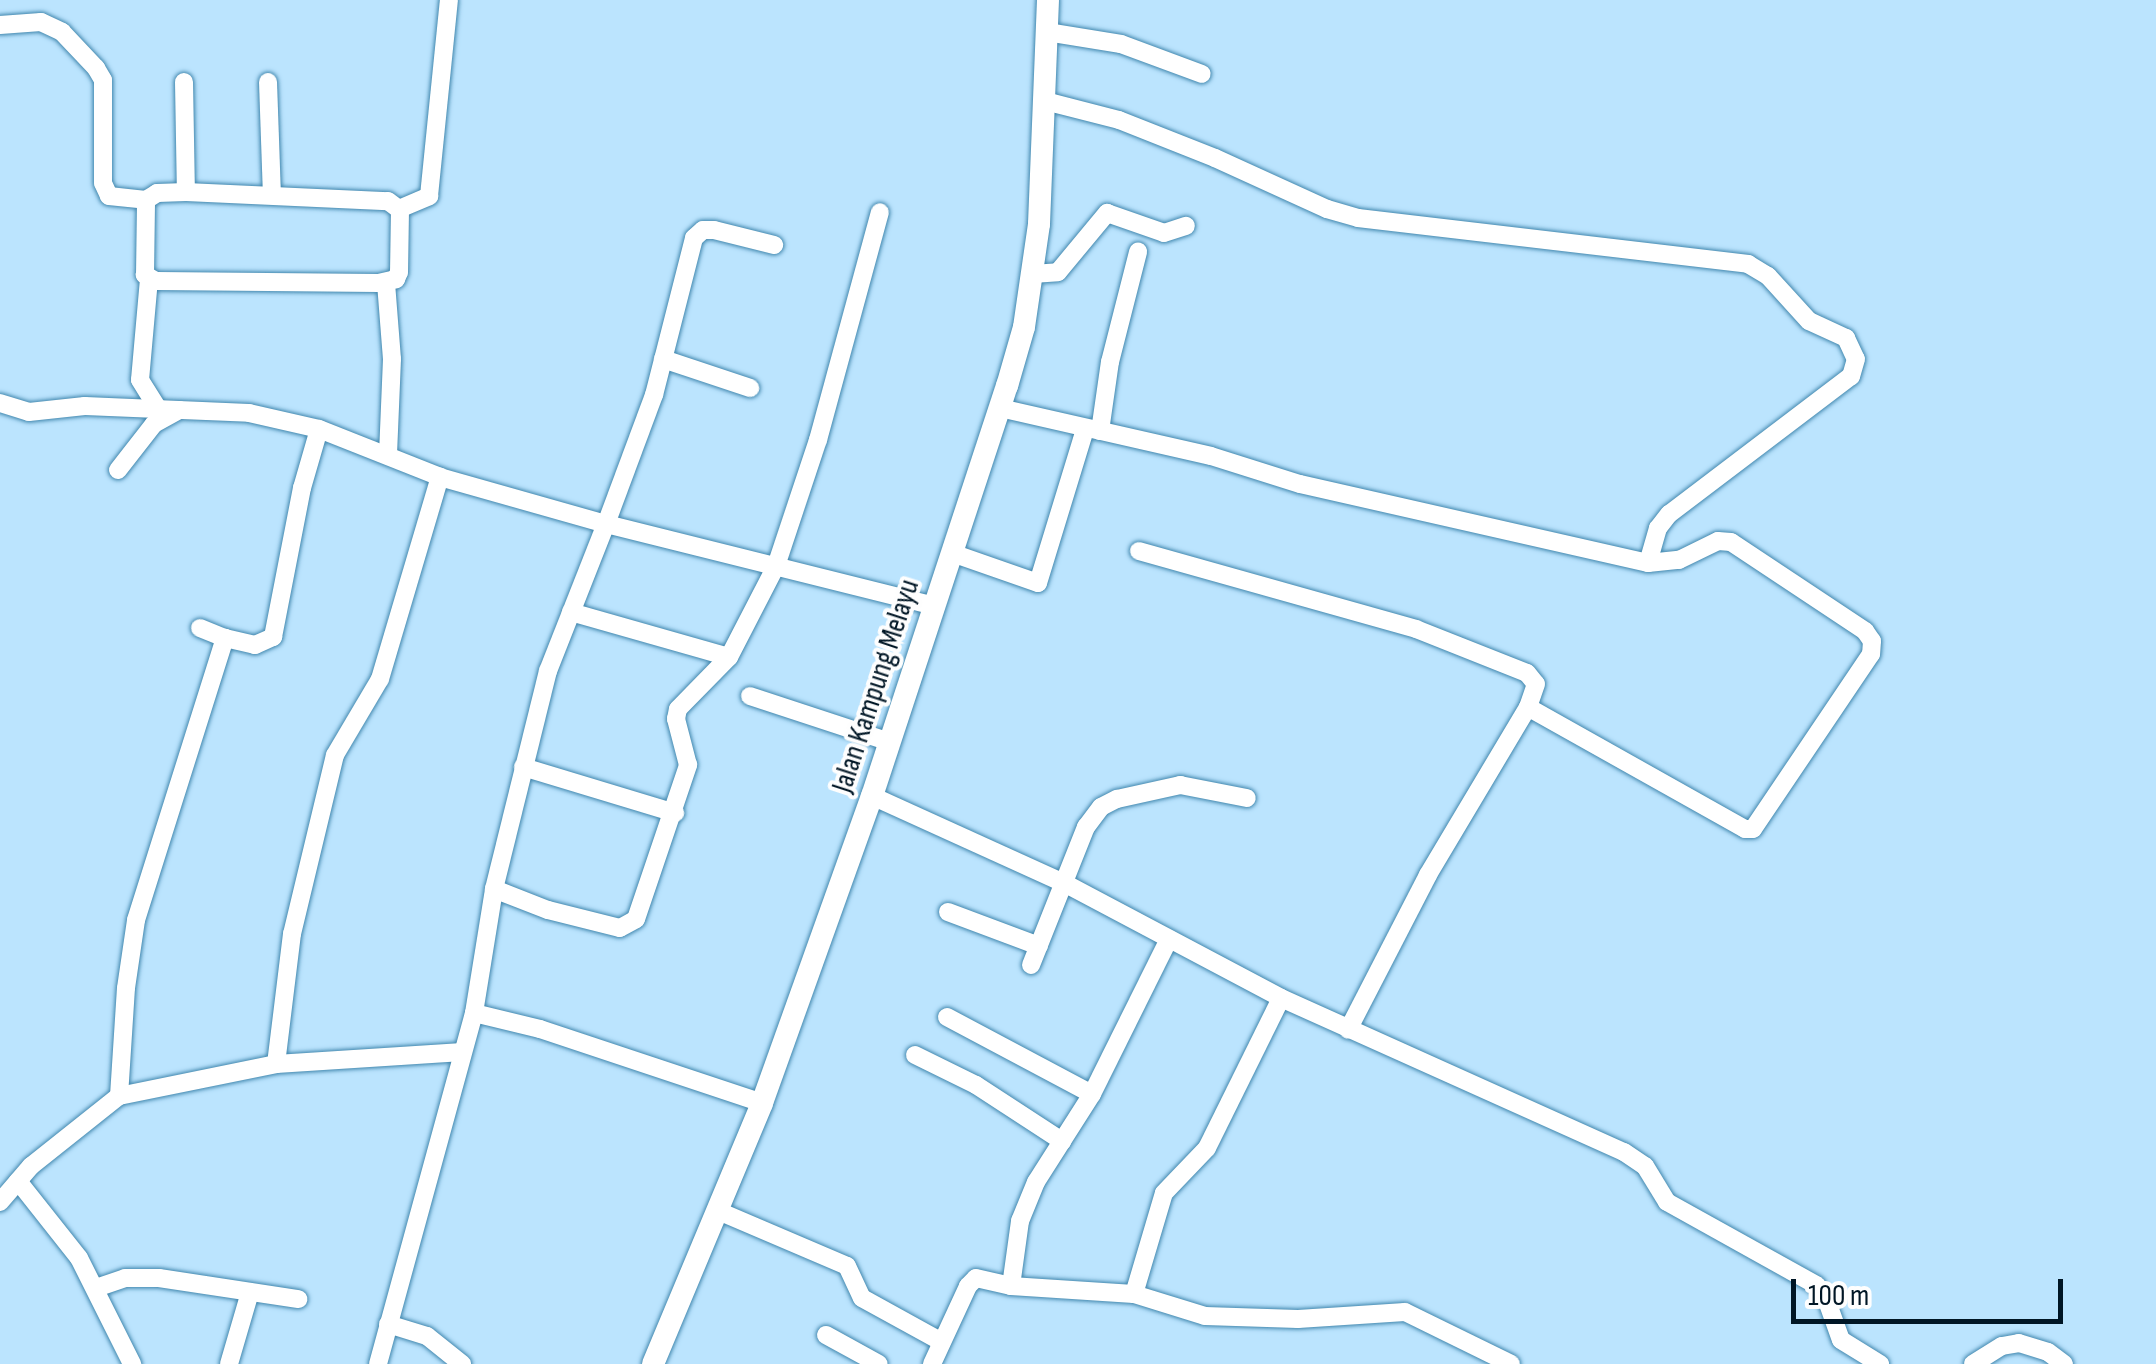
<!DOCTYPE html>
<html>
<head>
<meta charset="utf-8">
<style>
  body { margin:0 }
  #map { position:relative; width:2156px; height:1364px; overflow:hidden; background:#bbe4fe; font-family:"Sofia Sans Condensed",sans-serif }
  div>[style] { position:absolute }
  .roads { filter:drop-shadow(0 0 2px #4187ae) drop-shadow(0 0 2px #4187ae) }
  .minor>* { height:18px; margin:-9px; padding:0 9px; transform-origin:9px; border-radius:9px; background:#fff }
  .major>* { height:22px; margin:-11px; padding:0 11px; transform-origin:11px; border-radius:11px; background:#fff }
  span { translate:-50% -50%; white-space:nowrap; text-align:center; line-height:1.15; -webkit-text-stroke:8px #fefefe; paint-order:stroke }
  .street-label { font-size:30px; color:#001625 }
  .scale { position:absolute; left:1791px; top:1279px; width:272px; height:45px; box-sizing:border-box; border:5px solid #001625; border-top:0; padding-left:12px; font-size:30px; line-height:35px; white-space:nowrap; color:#001625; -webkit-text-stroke:8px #fefefe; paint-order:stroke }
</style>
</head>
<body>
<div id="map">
  <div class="roads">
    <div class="minor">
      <div style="left:0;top:25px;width:41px;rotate:-4.2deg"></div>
      <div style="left:41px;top:22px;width:23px;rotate:25deg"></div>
      <div style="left:62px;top:32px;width:50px;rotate:46.6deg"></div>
      <div style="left:96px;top:68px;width:14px;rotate:60deg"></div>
      <div style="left:103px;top:80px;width:103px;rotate:90deg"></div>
      <div style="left:103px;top:183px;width:14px;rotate:65deg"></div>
      <div style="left:109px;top:196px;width:37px;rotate:6deg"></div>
      <div style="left:146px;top:200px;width:13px;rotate:-32deg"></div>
      <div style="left:157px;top:193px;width:29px;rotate:-2deg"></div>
      <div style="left:186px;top:192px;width:202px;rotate:2.6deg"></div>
      <div style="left:388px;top:201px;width:15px;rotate:37deg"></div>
      <div style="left:400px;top:210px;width:62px;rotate:90.9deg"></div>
      <div style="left:399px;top:272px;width:8px;rotate:113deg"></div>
      <div style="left:396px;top:279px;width:17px;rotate:167deg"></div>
      <div style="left:379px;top:283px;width:223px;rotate:-179.5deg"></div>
      <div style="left:156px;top:281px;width:13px;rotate:-151deg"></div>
      <div style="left:145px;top:275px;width:75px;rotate:-89.2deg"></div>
      <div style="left:1047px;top:32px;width:75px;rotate:9.2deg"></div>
      <div style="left:1121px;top:44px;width:86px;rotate:20.3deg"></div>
      <div style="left:184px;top:82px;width:110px;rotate:89deg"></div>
      <div style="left:268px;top:82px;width:113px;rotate:88deg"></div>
      <div style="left:1045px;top:101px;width:76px;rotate:14.4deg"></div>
      <div style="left:1119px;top:120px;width:103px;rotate:21.6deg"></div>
      <div style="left:1215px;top:158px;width:123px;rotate:24.5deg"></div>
      <div style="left:1327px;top:209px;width:32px;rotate:16deg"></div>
      <div style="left:1358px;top:218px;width:393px;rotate:6.7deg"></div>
      <div style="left:1748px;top:264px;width:23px;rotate:31deg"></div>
      <div style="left:1768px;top:276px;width:61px;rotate:47.7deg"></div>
      <div style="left:1809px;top:321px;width:41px;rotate:24.7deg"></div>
      <div style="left:1846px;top:338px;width:23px;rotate:65deg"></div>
      <div style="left:1856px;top:359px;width:18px;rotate:106deg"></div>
      <div style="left:1851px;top:376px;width:228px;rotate:142.8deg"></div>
      <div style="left:1669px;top:514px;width:18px;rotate:128deg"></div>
      <div style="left:1658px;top:528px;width:36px;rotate:106deg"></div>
      <div style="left:399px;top:209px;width:33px;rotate:-23deg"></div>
      <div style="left:429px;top:196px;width:197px;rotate:-84.2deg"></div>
      <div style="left:1032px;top:274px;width:26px;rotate:-4deg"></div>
      <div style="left:1058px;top:272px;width:77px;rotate:-50.3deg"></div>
      <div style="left:1107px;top:213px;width:60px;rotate:19.3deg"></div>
      <div style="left:1164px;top:233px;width:23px;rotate:-18deg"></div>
      <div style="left:149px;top:279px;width:101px;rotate:95.1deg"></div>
      <div style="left:140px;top:380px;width:32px;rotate:58deg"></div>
      <div style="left:386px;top:283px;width:76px;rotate:85.5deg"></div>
      <div style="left:392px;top:359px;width:95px;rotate:92.4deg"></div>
      <div style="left:663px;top:359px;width:92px;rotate:18.4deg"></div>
      <div style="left:0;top:403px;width:30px;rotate:17deg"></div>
      <div style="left:29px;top:412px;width:56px;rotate:-6.1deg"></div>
      <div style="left:85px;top:406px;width:164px;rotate:2.4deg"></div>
      <div style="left:249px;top:413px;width:72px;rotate:12.9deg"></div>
      <div style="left:319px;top:429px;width:130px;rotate:21.6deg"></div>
      <div style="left:440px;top:477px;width:173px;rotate:15.8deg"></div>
      <div style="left:606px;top:524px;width:138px;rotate:-69.6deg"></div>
      <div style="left:654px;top:395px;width:162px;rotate:-75.7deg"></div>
      <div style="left:694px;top:238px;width:12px;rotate:-42deg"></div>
      <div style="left:703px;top:230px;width:11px"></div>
      <div style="left:714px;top:230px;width:62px;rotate:14deg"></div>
      <div style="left:1000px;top:408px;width:216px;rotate:12.8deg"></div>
      <div style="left:1211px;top:456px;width:93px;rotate:17.5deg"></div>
      <div style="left:1300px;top:484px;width:357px;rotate:12.8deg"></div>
      <div style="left:1648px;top:563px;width:31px;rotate:-6deg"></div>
      <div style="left:1679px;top:560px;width:43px;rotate:-26deg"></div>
      <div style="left:1718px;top:541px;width:13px;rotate:4deg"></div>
      <div style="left:1731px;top:542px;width:161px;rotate:33.6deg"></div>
      <div style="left:1865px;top:631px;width:12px;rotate:55deg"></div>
      <div style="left:1872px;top:641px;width:13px;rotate:94deg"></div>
      <div style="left:1871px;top:654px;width:211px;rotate:124deg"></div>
      <div style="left:1753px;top:829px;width:8px;rotate:180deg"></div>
      <div style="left:1745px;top:829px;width:249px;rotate:-150.7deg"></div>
      <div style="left:1528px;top:707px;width:196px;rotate:120.8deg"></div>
      <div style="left:1428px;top:875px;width:174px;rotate:117.3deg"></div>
      <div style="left:1100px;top:431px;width:70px;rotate:-81.8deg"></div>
      <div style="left:1110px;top:362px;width:114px;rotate:-75.7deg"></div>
      <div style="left:118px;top:470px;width:58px;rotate:-52deg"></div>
      <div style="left:154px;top:424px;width:29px;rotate:-29deg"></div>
      <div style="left:1139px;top:551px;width:288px;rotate:15.7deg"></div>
      <div style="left:1416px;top:629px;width:119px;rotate:21.6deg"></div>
      <div style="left:1527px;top:673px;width:14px;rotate:51deg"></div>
      <div style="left:1536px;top:684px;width:24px;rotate:109deg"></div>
      <div style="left:952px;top:553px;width:91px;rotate:19.2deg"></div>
      <div style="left:1038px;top:583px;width:161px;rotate:-73deg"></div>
      <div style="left:571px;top:612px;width:164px;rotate:15.9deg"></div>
      <div style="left:200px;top:628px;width:27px;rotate:22deg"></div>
      <div style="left:750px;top:696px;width:147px;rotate:18.2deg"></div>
      <div style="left:523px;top:767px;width:159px;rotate:16.8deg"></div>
      <div style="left:872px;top:796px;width:213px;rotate:24.4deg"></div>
      <div style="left:1066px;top:884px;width:243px;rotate:27.9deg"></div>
      <div style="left:1281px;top:998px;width:376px;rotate:24.2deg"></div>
      <div style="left:1624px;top:1152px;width:25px;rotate:34deg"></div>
      <div style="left:1645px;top:1166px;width:42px;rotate:58.6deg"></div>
      <div style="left:1667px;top:1202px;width:171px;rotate:29.1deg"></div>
      <div style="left:1816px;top:1285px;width:19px;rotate:55deg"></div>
      <div style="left:1827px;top:1301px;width:41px;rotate:70.3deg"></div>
      <div style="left:1841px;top:1340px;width:46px;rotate:31.6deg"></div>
      <div style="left:494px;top:889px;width:58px;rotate:21.3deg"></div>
      <div style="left:548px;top:910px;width:74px;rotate:14deg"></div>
      <div style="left:620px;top:928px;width:18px;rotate:-29deg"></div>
      <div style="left:636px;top:919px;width:163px;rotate:-71.3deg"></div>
      <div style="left:688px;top:765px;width:48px;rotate:-104.6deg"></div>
      <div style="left:676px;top:719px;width:10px;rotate:-79deg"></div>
      <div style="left:678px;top:709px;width:73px;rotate:-45.6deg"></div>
      <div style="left:729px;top:657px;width:102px;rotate:-62.7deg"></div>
      <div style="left:776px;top:566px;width:133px;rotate:-71.6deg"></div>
      <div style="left:818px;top:440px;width:236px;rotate:-74.8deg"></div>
      <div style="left:948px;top:912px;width:97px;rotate:20.5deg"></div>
      <div style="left:1031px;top:965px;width:149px;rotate:-68.3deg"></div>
      <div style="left:1086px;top:827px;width:25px;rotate:-53deg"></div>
      <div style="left:1101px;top:807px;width:18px;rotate:-27deg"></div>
      <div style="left:1117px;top:799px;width:65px;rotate:-12.5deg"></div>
      <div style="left:1180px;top:785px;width:68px;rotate:11deg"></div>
      <div style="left:474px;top:1013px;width:68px;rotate:13.6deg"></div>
      <div style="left:540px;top:1029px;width:234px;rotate:18.4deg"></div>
      <div style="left:947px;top:1017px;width:164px;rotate:28deg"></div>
      <div style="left:915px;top:1055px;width:68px;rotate:26.2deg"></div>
      <div style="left:976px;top:1085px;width:103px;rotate:33.1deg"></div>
      <div style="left:276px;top:1064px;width:131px;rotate:-83deg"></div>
      <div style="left:292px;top:934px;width:184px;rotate:-76.5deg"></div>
      <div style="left:335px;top:755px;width:88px;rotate:-59.4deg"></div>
      <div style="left:380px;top:679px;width:211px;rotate:-73.5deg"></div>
      <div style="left:119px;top:1096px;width:108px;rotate:-86.3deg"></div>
      <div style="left:126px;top:988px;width:69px;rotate:-81.6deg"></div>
      <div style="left:136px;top:920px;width:296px;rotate:-72.5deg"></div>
      <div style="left:225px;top:638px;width:31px;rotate:13deg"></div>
      <div style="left:255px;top:645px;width:20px;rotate:-24deg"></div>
      <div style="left:273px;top:637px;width:152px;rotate:-79deg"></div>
      <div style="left:302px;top:488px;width:61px;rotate:-73.9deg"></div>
      <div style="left:18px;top:1181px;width:98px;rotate:51.6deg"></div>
      <div style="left:79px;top:1258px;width:119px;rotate:63.4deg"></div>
      <div style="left:0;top:1202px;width:48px;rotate:-49.3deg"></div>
      <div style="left:31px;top:1166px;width:112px;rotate:-38.5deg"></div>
      <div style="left:119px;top:1096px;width:160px;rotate:-11.5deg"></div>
      <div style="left:276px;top:1064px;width:187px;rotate:-3.7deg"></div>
      <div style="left:716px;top:1210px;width:142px;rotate:23.1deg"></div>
      <div style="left:847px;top:1266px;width:35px;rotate:65deg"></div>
      <div style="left:862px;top:1298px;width:91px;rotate:28.8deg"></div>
      <div style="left:1011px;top:1286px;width:66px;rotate:-82.1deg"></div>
      <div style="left:1020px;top:1221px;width:42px;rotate:-67.7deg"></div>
      <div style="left:1036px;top:1182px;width:104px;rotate:-57.5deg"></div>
      <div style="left:1092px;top:1094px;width:173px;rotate:-63.6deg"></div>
      <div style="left:96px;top:1288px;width:31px;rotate:-19deg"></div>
      <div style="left:125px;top:1278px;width:34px"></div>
      <div style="left:159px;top:1278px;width:141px;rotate:8.6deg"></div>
      <div style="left:1134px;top:1294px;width:105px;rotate:-73.5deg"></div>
      <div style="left:1164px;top:1193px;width:62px;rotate:-46.3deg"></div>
      <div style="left:1207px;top:1148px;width:167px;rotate:-63.7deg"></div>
      <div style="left:388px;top:1324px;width:41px;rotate:17.1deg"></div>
      <div style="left:427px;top:1336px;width:45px;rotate:38.7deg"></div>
      <div style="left:826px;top:1335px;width:60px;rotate:28.7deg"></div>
      <div style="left:229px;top:1364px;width:75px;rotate:-73.7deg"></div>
      <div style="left:378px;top:1364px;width:364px;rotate:-74.7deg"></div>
      <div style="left:474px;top:1013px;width:126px;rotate:-80.8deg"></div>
      <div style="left:494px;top:889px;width:225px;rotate:-76.1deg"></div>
      <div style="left:548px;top:671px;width:158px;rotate:-68.5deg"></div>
      <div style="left:606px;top:524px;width:338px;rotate:14deg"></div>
      <div style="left:932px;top:1364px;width:86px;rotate:-65.2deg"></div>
      <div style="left:968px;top:1286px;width:11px;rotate:-45deg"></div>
      <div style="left:976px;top:1278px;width:36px;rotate:13deg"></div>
      <div style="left:1011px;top:1286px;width:123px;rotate:3.7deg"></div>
      <div style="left:1134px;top:1294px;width:74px;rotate:17.2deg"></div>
      <div style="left:1205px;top:1316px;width:93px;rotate:1.8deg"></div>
      <div style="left:1298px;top:1319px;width:107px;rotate:-3.7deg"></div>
      <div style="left:1405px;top:1312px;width:118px;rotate:26.1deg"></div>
      <div style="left:1973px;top:1364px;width:34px;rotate:-32deg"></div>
      <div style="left:2002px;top:1346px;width:17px;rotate:-10deg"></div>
      <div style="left:2019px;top:1343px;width:30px;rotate:17deg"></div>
      <div style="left:2048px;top:1352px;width:20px;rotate:37deg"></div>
    </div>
    <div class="major">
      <div style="left:653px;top:1364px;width:283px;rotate:-67.3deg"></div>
      <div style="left:762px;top:1103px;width:326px;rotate:-70.3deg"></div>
      <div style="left:872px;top:796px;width:432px;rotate:-71.8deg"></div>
      <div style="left:1007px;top:386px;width:61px;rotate:-73.9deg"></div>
      <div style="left:1024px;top:327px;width:104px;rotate:-81.7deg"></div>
      <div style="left:1039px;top:224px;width:224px;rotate:-87.7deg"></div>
    </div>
  </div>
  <div class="street-label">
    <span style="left:876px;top:686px;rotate:-72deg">Jalan Kampung Melayu</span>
  </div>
  <div class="scale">100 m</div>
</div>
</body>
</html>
